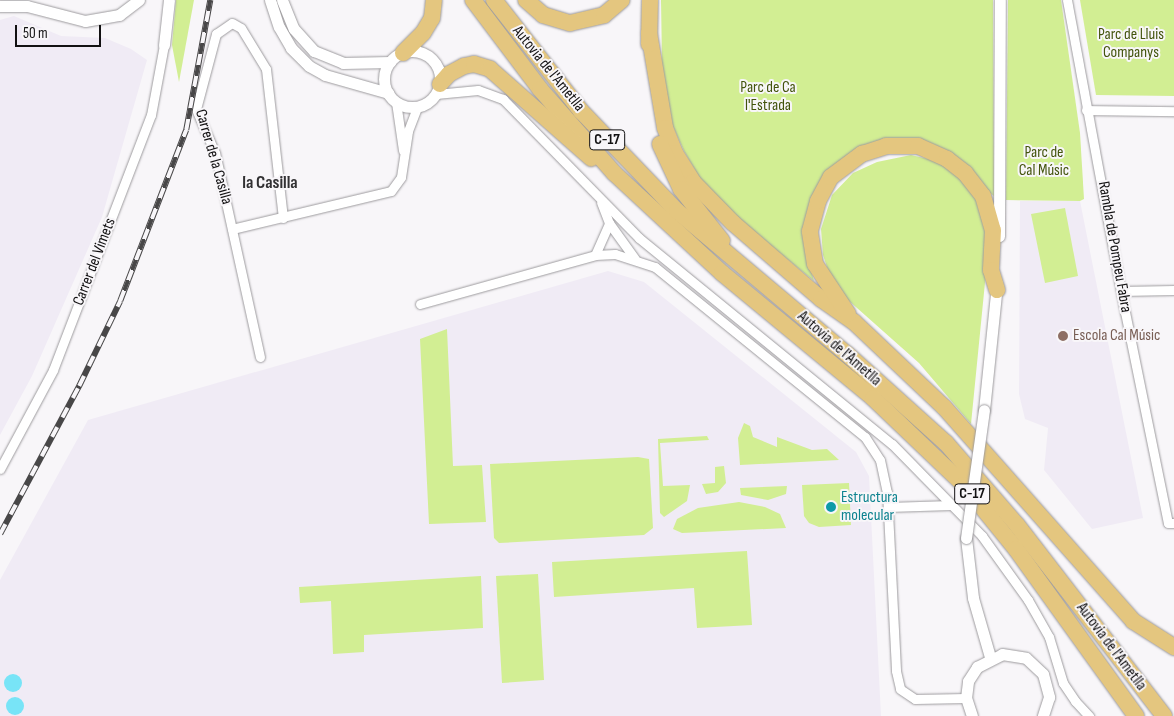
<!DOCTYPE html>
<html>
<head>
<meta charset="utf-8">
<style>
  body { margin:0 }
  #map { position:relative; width:1174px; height:716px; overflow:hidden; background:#f8f6f9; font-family:"Sofia Sans Condensed",sans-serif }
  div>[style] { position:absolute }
  .built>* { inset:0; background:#f0ebf5 }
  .green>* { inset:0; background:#d2ee93 }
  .water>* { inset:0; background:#78e4f7 }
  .round { border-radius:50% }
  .roads { filter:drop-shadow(0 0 1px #9d9b9e) drop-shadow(0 0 1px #9d9b9e) }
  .minor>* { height:9px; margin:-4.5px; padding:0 4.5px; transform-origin:4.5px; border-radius:4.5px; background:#fff }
  .tertiary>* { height:11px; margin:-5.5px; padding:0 5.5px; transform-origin:5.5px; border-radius:5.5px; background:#fff }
  .tertiary>.ring { margin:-5.5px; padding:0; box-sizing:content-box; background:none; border:11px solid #fff; border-radius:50% }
  .motorway>* { height:16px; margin:-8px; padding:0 8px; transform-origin:8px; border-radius:8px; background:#e4c67f }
  .rail>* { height:5.5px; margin-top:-2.75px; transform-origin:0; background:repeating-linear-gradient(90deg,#f8f6f9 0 11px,#484748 0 22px); box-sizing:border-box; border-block:1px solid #484748 }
  .bridges { filter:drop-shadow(0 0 1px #9d9b9e) drop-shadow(0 0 1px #9d9b9e) }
  .tertiary-bridge>* { height:11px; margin:-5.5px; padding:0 5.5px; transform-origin:5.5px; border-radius:5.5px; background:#fff }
  .dots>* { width:14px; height:14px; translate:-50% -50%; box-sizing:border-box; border:2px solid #f8f6f9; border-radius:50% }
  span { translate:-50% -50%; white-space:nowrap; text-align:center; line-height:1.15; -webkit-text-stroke:4px #f8f6f9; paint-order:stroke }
  .shield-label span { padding:1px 4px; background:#f8f6f9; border:1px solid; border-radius:4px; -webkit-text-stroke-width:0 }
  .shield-label { font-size:15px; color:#121112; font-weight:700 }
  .park-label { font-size:16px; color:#43540c }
  .street-label { font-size:16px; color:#121112 }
  .education-label { font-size:16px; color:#785e54 }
  .left { translate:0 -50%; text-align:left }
  .culture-label { font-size:16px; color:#0d838f }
  .neighbourhood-label { font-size:18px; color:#323133; font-weight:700 }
  .scale { position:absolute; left:15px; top:25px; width:86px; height:22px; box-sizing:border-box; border:2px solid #121112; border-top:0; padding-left:6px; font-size:15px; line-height:18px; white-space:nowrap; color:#121112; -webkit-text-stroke:4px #f8f6f9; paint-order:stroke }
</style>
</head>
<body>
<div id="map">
  <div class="built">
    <div style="clip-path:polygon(14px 16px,61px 36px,105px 38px,131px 49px,147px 60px,102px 217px,32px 376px,0 435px,0 20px)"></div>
    <div style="clip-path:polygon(1020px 201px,1080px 201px,1143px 518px,1092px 529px,1044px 470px,1048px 428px,1025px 419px,1019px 394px)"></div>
    <div style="clip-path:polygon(608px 271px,644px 282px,856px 452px,869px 476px,881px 716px,0 716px,0 580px,88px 420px)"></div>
  </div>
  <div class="green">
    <div style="clip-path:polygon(176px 0,194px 0,179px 82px,172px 45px)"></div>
    <div style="clip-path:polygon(661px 0,993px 0,994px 196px,914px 142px,827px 175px,809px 263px,814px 281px,742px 222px,702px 182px,684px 151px,672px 124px,662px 64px)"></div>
    <div style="clip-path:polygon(1008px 0,1061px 0,1080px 133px,1084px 199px,1080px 201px,1006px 200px)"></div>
    <div style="clip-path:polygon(1080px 0,1174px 0,1174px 96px,1096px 95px)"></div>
    <div style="clip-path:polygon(911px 155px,941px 162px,965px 173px,991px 222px,971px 424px,919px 363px,848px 300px,830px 276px,823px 255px,821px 229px,832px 195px,853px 173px,877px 162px)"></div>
    <div style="clip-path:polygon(1065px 208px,1078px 276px,1045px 283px,1031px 214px)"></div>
    <div style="clip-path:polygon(447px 329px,453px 466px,482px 465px,486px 522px,429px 524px,420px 339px)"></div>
    <div style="clip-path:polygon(744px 423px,750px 426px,753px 437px,777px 447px,777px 437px,812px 450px,827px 449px,839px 460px,740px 465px,738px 438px)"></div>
    <div style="clip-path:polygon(707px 436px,709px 440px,660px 443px,663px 486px,690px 485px,687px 501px,664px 517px,660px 513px,658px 439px)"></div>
    <div style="clip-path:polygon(638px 457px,649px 459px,653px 528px,644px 535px,499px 543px,494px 538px,490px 464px)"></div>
    <div style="clip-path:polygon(724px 466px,726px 483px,718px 492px,706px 494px,702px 484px,715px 483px,715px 467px)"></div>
    <div style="clip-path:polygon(849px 483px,851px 525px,819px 527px,809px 523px,804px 516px,802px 485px)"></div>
    <div style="clip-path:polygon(787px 486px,786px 494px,768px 500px,741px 495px,740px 488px)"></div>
    <div style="clip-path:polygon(739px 502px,765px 507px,780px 514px,786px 528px,682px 533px,673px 529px,677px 519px,698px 508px)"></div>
    <div style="clip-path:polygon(747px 551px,752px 625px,697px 628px,694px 588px,554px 597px,552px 562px)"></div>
    <div style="clip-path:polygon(538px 574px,544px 680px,502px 683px,496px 576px)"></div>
    <div style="clip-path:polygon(481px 576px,483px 628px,364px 635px,364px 652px,333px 654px,331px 601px,300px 603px,299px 587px)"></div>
  </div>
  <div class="water">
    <div class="round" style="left:4px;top:674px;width:18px;height:18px"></div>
    <div class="round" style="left:6px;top:697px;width:18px;height:18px"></div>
  </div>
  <div class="roads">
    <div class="minor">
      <div style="left:1067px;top:0;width:317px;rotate:79.5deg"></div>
      <div style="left:1125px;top:312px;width:215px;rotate:78.5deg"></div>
      <div style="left:1168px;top:523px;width:6px"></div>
      <div style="left:436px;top:94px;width:42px;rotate:-5.4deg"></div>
      <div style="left:478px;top:90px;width:27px;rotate:20deg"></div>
      <div style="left:503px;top:99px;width:194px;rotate:45.6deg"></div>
      <div style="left:639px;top:238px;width:326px;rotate:39.2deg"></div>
      <div style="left:892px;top:444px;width:129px;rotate:45.6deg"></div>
      <div style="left:982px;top:536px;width:79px;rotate:54.3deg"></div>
      <div style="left:1028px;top:600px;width:43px;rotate:60.4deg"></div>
      <div style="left:1049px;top:637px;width:48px;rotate:73.1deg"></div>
      <div style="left:1063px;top:683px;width:22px;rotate:56deg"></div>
      <div style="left:1075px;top:701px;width:21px;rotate:47deg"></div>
      <div style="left:396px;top:102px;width:49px;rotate:81.7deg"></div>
      <div style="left:1086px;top:110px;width:88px;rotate:0.7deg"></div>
      <div style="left:609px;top:223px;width:44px;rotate:54.2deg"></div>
      <div style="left:232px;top:229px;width:163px;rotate:-13.4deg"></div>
      <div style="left:391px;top:191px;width:17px;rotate:-54deg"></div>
      <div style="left:401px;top:177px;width:47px;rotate:-81.3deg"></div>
      <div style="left:408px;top:131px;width:26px;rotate:-69deg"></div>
      <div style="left:595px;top:255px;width:35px;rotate:-66deg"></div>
      <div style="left:609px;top:223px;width:22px;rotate:-111deg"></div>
      <div style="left:1121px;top:291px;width:53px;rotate:-1.1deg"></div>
      <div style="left:420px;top:304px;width:182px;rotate:-15.6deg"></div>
      <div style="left:595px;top:255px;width:20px;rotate:-3deg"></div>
      <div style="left:615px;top:254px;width:42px;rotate:18deg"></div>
      <div style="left:655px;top:267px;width:270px;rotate:39deg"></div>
      <div style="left:865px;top:437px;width:27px;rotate:57deg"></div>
      <div style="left:880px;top:460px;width:33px;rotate:78deg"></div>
      <div style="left:887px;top:492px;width:179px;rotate:87.1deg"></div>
      <div style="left:896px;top:671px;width:18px;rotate:77deg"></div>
      <div style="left:900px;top:689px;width:18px;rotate:34deg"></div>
      <div style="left:915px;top:699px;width:51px;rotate:-1.1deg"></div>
      <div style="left:260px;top:357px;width:209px;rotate:-102.4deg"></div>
      <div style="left:215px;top:153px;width:48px;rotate:-113.4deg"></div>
      <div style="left:196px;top:109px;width:78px;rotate:-75.1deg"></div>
      <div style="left:216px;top:34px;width:19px;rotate:-35deg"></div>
      <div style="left:232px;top:23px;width:10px;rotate:29deg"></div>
      <div style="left:241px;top:28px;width:48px;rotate:58.6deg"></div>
      <div style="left:266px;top:69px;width:150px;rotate:83.5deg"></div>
      <div style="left:0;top:469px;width:112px;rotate:-61.8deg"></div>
      <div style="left:53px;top:370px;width:273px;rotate:-69deg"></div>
      <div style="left:151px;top:115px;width:71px;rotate:-79.5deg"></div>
      <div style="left:888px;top:507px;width:63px;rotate:-1.8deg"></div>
    </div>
    <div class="tertiary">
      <div style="left:270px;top:0;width:28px;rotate:72deg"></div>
      <div style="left:279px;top:27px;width:24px;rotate:60deg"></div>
      <div style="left:291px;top:48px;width:25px;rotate:45deg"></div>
      <div style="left:309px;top:66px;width:18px;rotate:29deg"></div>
      <div style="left:325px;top:75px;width:66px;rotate:15.9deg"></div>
      <div style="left:282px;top:0;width:31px;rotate:68deg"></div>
      <div style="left:294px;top:29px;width:30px;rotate:48deg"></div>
      <div style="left:314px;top:51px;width:31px;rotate:22deg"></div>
      <div style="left:343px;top:63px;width:47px;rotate:-1.2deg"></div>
      <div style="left:0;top:6px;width:27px"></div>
      <div style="left:27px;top:6px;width:60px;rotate:14.5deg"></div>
      <div style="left:85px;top:21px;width:35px;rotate:-10deg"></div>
      <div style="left:119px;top:15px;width:25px;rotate:-37deg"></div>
      <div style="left:164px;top:45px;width:45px;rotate:-83.7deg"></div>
      <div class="ring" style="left:384px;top:51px;width:45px;height:45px"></div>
      <div style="left:999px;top:236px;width:236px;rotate:-89.8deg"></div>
      <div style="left:984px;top:410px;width:127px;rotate:-84.1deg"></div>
      <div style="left:966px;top:538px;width:60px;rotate:83.3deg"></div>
      <div style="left:973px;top:598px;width:61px;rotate:73.9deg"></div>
      <div style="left:972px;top:716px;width:19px;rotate:-108deg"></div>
      <div style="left:966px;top:698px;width:17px;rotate:-83deg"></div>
      <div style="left:968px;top:681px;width:17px;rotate:-57deg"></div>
      <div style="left:977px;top:667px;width:28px;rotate:-27deg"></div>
      <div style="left:1002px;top:654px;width:24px;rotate:9deg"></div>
      <div style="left:1026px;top:658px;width:23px;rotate:43deg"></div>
      <div style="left:1043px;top:674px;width:24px;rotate:75deg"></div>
      <div style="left:1049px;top:697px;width:20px;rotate:108deg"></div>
    </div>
    <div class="motorway">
      <div style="left:473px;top:0;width:111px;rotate:53deg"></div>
      <div style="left:540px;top:89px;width:112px;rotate:48.6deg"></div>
      <div style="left:614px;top:173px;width:147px;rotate:42.8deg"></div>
      <div style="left:722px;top:273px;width:196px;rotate:39.6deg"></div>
      <div style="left:873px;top:398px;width:126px;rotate:43.7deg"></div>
      <div style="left:964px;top:485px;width:82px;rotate:50.9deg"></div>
      <div style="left:1016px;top:549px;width:206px;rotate:54.3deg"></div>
      <div style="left:494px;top:0;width:141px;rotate:51.9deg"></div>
      <div style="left:581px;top:111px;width:139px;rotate:46.2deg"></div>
      <div style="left:677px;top:211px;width:222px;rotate:40.1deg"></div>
      <div style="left:847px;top:354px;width:133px;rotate:42deg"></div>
      <div style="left:946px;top:443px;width:108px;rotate:49.1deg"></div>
      <div style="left:1017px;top:525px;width:241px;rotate:52.4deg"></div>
      <div style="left:526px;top:0;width:23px;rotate:41deg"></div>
      <div style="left:543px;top:15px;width:28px;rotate:17deg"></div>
      <div style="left:570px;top:23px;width:35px;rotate:-13deg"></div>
      <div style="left:604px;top:15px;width:23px;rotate:-40deg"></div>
      <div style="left:649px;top:33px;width:96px;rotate:80.4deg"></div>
      <div style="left:665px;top:128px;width:27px;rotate:68deg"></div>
      <div style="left:675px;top:153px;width:34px;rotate:58deg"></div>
      <div style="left:693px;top:182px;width:57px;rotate:45.7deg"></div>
      <div style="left:733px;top:223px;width:116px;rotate:40.8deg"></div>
      <div style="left:821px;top:299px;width:40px;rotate:34.9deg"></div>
      <div style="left:854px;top:322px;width:124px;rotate:43.4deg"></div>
      <div style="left:944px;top:407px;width:286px;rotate:48.5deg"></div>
      <div style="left:1133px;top:621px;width:49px;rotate:32.4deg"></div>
      <div style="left:649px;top:44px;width:44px;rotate:-88.7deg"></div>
      <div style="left:403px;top:53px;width:28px;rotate:-45deg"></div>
      <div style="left:423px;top:33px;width:17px;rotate:-59deg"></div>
      <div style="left:432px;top:18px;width:18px;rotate:-84deg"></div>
      <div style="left:440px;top:84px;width:13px;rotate:-48deg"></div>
      <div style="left:449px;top:74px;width:17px;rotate:-28deg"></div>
      <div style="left:464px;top:66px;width:10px;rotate:-11deg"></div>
      <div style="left:474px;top:64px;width:17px;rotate:17deg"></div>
      <div style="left:490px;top:69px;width:135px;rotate:41.4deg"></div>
      <div style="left:660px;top:144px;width:50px;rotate:65deg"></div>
      <div style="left:681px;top:189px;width:66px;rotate:51.7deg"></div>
      <div style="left:848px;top:314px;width:60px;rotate:-123.4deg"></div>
      <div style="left:815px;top:264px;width:33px;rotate:-99deg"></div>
      <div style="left:810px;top:231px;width:31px;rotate:-75deg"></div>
      <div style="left:818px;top:201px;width:27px;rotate:-62deg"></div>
      <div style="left:831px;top:177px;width:39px;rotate:-37deg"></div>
      <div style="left:862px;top:154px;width:25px;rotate:-18deg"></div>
      <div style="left:886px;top:146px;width:32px"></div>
      <div style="left:918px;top:146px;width:32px;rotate:24deg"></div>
      <div style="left:947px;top:159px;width:23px;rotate:38deg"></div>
      <div style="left:965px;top:173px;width:29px;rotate:52deg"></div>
      <div style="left:983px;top:196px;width:35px;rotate:74deg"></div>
      <div style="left:993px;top:230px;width:40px;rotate:92.9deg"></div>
      <div style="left:991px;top:270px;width:21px;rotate:73deg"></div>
    </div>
  </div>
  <div class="rail">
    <div style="left:0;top:534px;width:168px;rotate:-61.9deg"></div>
    <div style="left:79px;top:386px;width:94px;rotate:-64.2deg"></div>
    <div style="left:120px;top:301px;width:183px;rotate:-68.9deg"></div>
    <div style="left:186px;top:130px;width:132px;rotate:-79.5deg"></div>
  </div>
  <div class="bridges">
    <div class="tertiary-bridge">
      <div style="left:966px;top:538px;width:129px;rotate:-82deg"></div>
    </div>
  </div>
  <div class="dots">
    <div style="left:1063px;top:336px;background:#8d6e63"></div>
    <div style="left:831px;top:507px;background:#0f9aa8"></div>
  </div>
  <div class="shield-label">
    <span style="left:607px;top:140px">C-17</span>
    <span style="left:972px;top:494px">C-17</span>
  </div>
  <div class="park-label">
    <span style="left:1131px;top:44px">Parc de Lluis<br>Companys</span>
    <span style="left:768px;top:97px">Parc de Ca<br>l'Estrada</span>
    <span style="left:1044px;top:162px">Parc de<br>Cal Músic</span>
  </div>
  <div class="street-label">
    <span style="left:548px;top:69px;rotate:51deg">Autovia de l'Ametlla</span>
    <span style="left:213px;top:157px;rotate:74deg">Carrer de la Casilla</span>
    <span style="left:1114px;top:247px;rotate:80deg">Rambla de Pompeu Fabra</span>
    <span style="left:95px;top:262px;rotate:-69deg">Carrer del Vimets</span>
    <span style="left:839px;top:349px;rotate:41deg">Autovia de l'Ametlla</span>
    <span style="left:1111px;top:647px;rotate:53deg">Autovia de l'Ametlla</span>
  </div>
  <div class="education-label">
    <span class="left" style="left:1073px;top:336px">Escola Cal Músic</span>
  </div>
  <div class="culture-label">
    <span class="left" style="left:841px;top:507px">Estructura<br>molecular</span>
  </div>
  <div class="neighbourhood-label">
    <span style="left:270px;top:183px">la Casilla</span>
  </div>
  <div class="scale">50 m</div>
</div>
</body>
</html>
